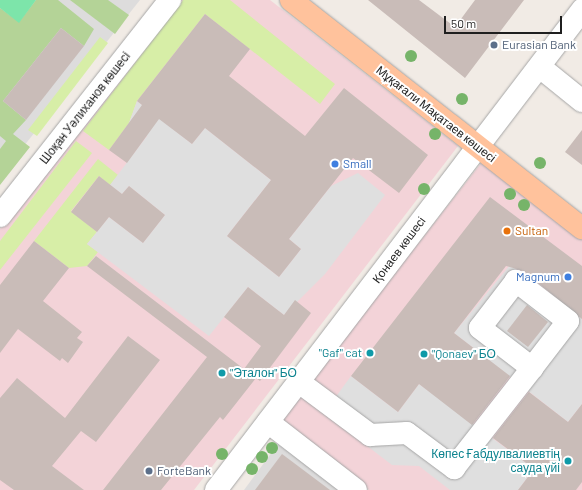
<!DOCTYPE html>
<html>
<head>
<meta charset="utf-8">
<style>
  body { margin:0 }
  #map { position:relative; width:582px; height:490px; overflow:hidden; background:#f1ebe5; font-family:Barlow,sans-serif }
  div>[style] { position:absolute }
  .residential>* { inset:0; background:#dddcdc }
  .commercial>* { inset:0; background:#f3d3d8 }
  .grass>* { inset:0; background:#d7eea7 }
  .forest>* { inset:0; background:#b4d397 }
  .pitch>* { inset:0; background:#7de5aa }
  .parking>* { inset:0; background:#dfdfdf }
  .building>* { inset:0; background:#c9bcb8 }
  .roads { filter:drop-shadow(0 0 1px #a6a6a6) drop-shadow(0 0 1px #a6a6a6) }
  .minor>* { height:22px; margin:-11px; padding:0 11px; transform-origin:11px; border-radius:11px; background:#fff }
  .major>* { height:22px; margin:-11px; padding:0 11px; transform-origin:11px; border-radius:11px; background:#ffc29c }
  .trees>* { width:12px; height:12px; margin:-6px; border-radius:50%; background:#76b469 }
  .dots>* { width:11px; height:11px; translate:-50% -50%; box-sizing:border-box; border:2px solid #fff; border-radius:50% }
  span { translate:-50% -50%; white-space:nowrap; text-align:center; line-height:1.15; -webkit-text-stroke:4px #fff; paint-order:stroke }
  .service-label { font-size:12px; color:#4e5e75 }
  .left { translate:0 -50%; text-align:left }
  .street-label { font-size:12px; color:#1f1f1f }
  .shop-label { font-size:12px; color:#366cbe }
  .right { translate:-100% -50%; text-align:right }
  .food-label { font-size:12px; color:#c56008 }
  .culture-label { font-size:12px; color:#0d838f }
  .scale { position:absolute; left:444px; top:16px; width:118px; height:18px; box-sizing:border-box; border:2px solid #1f1f1f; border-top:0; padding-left:5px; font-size:12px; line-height:14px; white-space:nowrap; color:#1f1f1f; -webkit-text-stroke:3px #fff; paint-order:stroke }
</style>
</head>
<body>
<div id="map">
  <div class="residential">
    <div style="clip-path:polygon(0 0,140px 0,0 176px)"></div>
    <div style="clip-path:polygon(278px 444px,340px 490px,244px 490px)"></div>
  </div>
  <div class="commercial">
    <div style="clip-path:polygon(180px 0,270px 0,458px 146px,194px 490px,0 490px,0 229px)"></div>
    <div style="clip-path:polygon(482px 162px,582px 240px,582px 490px,369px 490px,279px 421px)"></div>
  </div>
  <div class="grass">
    <div style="clip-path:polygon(183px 0,230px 0,335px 84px,320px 104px,205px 14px,137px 101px,129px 123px,109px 150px,83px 131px)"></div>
    <div style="clip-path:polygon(100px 37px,108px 43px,37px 136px,28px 130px)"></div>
    <div style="clip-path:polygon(76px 141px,92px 153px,0 270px,0 241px)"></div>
    <div style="clip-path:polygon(98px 159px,118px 175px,110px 185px,99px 176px,71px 211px,97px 232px,87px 244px,98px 252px,87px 266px,69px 268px,34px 241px)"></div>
  </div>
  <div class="forest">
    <div style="clip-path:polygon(36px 0,58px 0,94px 29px,84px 46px,61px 28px,3px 101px,26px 120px,13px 134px,30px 147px,0 185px,0 149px,6px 141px,0 136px,0 8px,19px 22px)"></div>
    <div style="clip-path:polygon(70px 0,108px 0,129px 15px,115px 34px)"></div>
  </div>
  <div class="pitch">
    <div style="clip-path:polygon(0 0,36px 0,19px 23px,0 8px)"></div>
  </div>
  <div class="parking">
    <div style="clip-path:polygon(137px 101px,192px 144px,205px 128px,271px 180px,227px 236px,279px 277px,301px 249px,289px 239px,331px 186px,358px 173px,385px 195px,325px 274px,284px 315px,248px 287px,209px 336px,87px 244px,109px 217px,143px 243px,165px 215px,129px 186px,122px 194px,110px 185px,147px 136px,129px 123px)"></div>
    <div style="clip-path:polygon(510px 265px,582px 319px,582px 404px,568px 422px,454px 333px)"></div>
    <div style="clip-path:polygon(351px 376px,398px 412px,419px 384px,534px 469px,518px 490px,450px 490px,419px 466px,392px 465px,324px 413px)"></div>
  </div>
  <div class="building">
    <div style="clip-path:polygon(368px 0,419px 0,455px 27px,475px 0,524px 0,465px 78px)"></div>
    <div style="clip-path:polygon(205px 14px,250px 49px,229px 76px,305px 136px,344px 88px,428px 155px,399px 193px,353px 158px,289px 239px,301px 249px,279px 277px,227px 236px,271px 180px,205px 128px,192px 144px,159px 119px,127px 163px,109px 150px,142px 105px,137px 101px)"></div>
    <div style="clip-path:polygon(61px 28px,84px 46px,26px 120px,3px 101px)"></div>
    <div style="clip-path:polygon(582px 130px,582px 165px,565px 152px)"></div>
    <div style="clip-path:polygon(99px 176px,122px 194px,129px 186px,165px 215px,143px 243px,109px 217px,97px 232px,71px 212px)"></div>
    <div style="clip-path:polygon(490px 197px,582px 266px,582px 319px,524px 271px,506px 266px,454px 333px,510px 376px,472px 425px,419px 384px,398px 412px,351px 376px)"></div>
    <div style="clip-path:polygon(34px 241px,69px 268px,43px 301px,82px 332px,77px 338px,83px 342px,68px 363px,62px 358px,60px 361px,18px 329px,0 353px,0 285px)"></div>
    <div style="clip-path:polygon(96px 256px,244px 369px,261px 346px,224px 317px,248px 287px,284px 315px,295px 300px,311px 313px,260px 381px,256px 378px,223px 420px,220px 417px,161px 490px,103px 490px,207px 357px,87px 266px)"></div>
    <div style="clip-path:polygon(527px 305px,548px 322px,528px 347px,507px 331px)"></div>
    <div style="clip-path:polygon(128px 336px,160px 360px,96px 442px,81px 431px,52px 466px,84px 490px,14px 490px,0 480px,0 398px,17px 378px,65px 418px)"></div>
    <div style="clip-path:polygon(529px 392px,568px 422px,582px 404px,582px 482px,576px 490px,518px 490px,534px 469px,493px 438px)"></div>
    <div style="clip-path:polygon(282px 454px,330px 490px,255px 490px)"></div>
  </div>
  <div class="roads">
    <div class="minor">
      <div style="left:540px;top:67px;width:54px;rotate:39deg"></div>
      <div style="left:0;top:216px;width:275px;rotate:-51.8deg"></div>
      <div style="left:299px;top:382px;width:89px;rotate:36.7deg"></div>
      <div style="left:370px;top:435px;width:37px;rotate:-3deg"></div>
      <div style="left:407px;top:433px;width:59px;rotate:36.7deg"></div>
      <div style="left:454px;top:468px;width:127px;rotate:-52deg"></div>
      <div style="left:532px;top:368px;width:59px;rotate:-52.5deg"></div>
      <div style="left:568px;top:321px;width:66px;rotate:-142.4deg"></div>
      <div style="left:516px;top:281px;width:59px;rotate:127.5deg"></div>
      <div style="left:480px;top:328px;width:66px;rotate:37.6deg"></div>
      <div style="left:268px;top:422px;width:111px;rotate:37.7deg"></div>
      <div style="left:216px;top:490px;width:604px;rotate:-52.67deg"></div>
    </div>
    <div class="major">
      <div style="left:291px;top:0;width:370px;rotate:38.1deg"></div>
    </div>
  </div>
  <div class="trees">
    <div style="left:411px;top:56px"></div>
    <div style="left:462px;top:99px"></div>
    <div style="left:435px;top:134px"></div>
    <div style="left:540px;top:163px"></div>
    <div style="left:424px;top:189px"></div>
    <div style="left:510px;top:194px"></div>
    <div style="left:524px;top:205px"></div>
    <div style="left:272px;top:448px"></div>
    <div style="left:222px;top:454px"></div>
    <div style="left:262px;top:457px"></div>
    <div style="left:252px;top:469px"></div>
  </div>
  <div class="dots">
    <div style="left:494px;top:45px;background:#5c6f8a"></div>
    <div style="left:335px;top:164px;background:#3f7fe0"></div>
    <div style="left:507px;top:231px;background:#e8710a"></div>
    <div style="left:568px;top:277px;background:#3f7fe0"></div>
    <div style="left:370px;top:353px;background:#0f9aa8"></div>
    <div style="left:424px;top:354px;background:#0f9aa8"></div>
    <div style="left:222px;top:373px;background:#0f9aa8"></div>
    <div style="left:568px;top:461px;background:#0f9aa8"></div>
    <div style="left:149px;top:471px;background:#5c6f8a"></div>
  </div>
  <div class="service-label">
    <span class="left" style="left:502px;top:45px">Eurasian Bank</span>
    <span class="left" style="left:157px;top:471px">ForteBank</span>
  </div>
  <div class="street-label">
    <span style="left:85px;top:108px;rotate:-52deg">Шоқан Уәлиханов көшесі</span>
    <span style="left:436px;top:114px;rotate:38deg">Мұқағали Мақатаев көшесі</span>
    <span style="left:399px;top:250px;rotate:-53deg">Қонаев көшесі</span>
  </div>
  <div class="shop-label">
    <span class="left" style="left:343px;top:164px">Small</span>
    <span class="right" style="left:560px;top:277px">Magnum</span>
  </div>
  <div class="food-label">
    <span class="left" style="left:515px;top:231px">Sultan</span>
  </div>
  <div class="culture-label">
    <span class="right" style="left:362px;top:353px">"Gaf" cat</span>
    <span class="left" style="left:432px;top:354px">"Qonaev" БО</span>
    <span class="left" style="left:230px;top:373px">"Эталон" БО</span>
    <span class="right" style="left:560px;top:461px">Көпес Ғабдулвалиевтің<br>сауда үйі</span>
  </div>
  <div class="scale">50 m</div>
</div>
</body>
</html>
